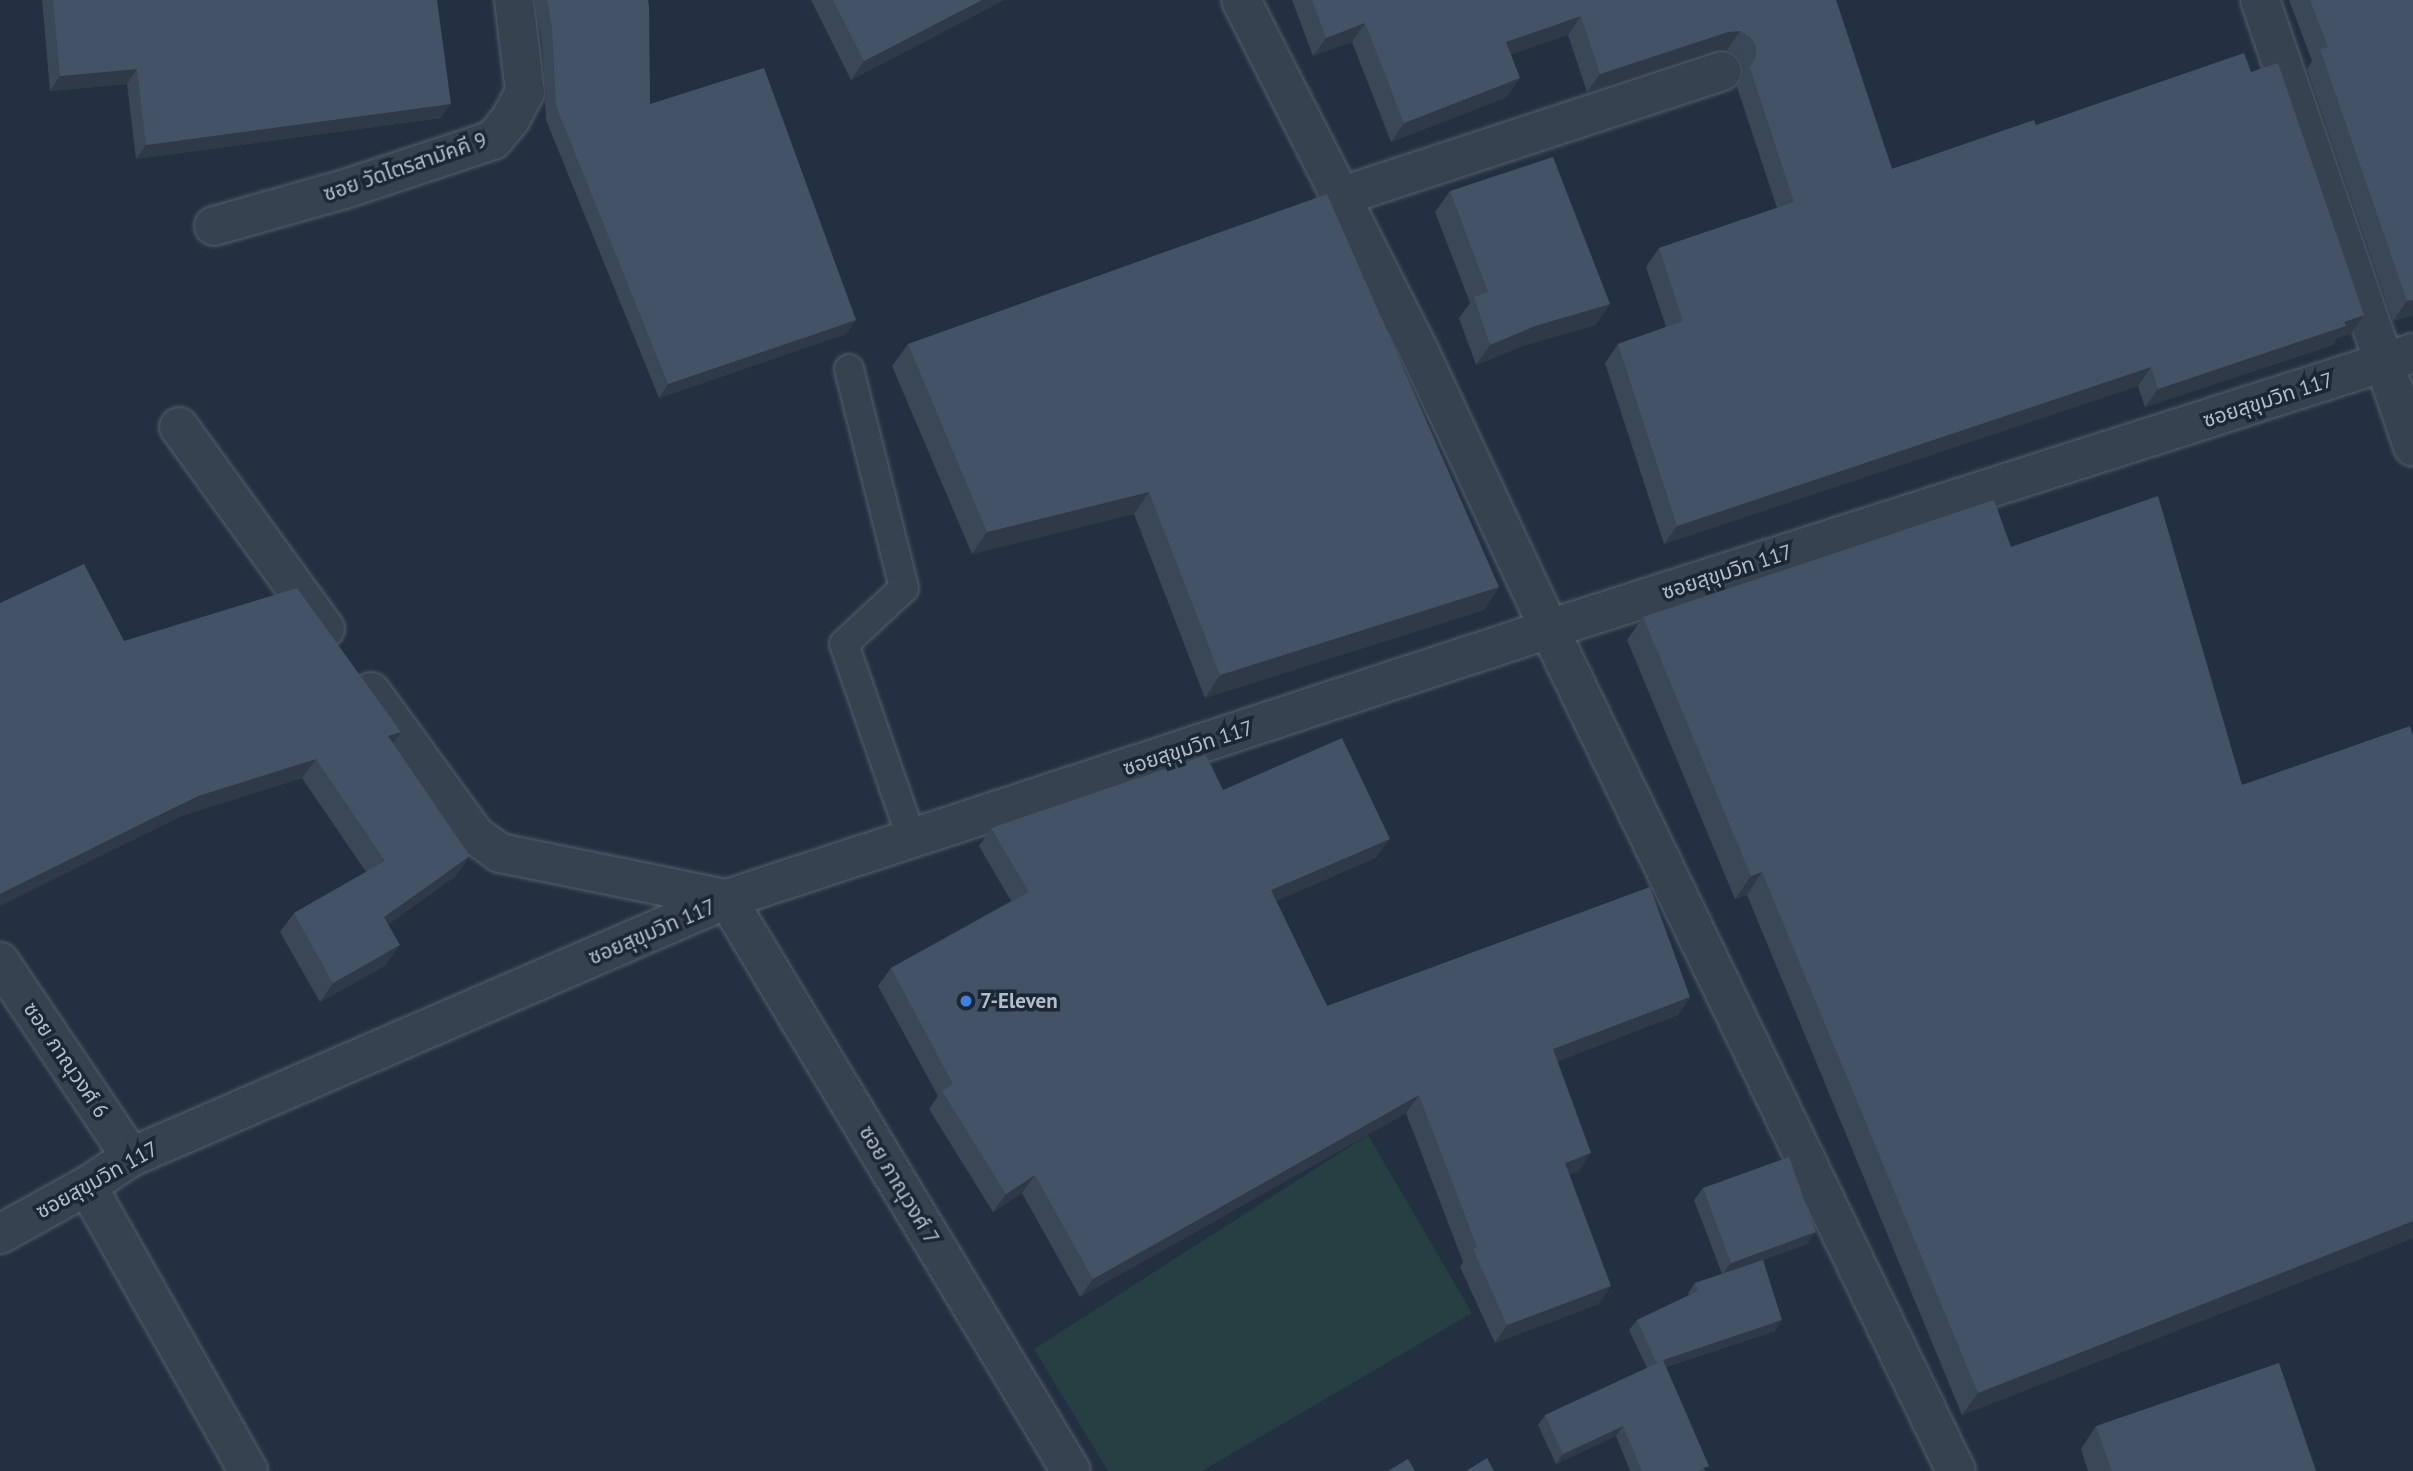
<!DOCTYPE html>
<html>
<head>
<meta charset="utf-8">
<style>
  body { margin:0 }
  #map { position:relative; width:2413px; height:1471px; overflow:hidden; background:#233041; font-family:"PT Sans","Noto Sans Thai",sans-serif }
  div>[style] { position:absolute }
  .green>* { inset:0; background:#253f42 }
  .roads { filter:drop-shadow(0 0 2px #55606e) drop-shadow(0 0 2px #55606e) }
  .service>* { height:28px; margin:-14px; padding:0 14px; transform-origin:14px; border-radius:14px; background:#374250 }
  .minor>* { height:38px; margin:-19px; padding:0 19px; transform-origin:19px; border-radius:19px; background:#374250 }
  .wall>* { inset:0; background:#3a4757 }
  .shaded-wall>* { inset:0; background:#2f3947 }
  .building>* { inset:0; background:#435265 }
  .dots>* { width:19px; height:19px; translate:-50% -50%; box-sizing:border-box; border:4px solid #1c2735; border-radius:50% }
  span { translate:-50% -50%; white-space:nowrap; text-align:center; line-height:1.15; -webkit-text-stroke:7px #1c2735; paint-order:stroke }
  .street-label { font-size:21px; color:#b3bdcb }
  .poi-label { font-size:21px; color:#b3bdcb; font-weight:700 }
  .left { translate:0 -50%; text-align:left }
</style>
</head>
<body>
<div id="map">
  <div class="green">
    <div style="clip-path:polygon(1368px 1135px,1472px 1313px,1202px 1471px,1108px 1471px,1034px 1349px)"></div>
  </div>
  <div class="roads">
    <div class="service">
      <div style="left:849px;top:369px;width:226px;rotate:75.9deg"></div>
      <div style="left:904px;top:588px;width:82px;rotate:137deg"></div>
      <div style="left:844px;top:644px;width:207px;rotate:70.8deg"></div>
    </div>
    <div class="minor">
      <div style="left:1241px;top:0;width:394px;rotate:63.1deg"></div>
      <div style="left:1419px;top:351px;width:307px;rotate:64.9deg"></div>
      <div style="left:1549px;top:629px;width:935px;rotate:64.2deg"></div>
      <div style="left:2260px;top:0;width:472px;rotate:71.1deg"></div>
      <div style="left:1342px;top:196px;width:400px;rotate:-18.2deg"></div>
      <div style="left:214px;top:226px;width:136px;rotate:-15.8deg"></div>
      <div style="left:345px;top:189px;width:156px;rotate:-18.3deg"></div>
      <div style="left:493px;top:140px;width:26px;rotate:-50deg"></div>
      <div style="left:510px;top:120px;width:32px;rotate:-62deg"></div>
      <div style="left:525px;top:92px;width:93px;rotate:-96.8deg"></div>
      <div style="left:179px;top:427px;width:249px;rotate:54.1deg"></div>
      <div style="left:371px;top:692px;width:177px;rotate:54deg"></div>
      <div style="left:475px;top:835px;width:31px;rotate:36deg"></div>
      <div style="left:500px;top:853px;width:232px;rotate:11.5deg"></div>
      <div style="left:727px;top:899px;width:667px;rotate:58.98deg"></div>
      <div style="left:0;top:962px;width:235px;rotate:56.1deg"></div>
      <div style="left:87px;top:1186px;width:327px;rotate:60.5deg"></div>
      <div style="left:0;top:1234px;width:99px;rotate:-28.9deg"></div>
      <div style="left:87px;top:1186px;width:53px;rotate:-33.4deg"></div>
      <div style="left:131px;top:1157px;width:649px;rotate:-23.41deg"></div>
      <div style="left:727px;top:899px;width:865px;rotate:-18.18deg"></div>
      <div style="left:1549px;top:629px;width:907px;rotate:-17.72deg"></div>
    </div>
  </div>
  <div class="wall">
    <div style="clip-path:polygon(42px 0,437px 0,441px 118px,136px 159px,127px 84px,50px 91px)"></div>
    <div style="clip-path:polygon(534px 0,648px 0,650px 104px,846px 334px,659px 398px,546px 120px,542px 41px)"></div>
    <div style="clip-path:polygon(811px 0,1004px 0,851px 80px)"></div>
    <div style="clip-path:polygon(1292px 0,1836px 0,1892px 169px,2036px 125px,2251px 72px,2364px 315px,2351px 334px,2337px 338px,2333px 345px,2145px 407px,2138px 386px,1664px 544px,1605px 363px,1618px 344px,1666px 327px,1646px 267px,1659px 248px,1777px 208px,1737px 87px,1743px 75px,1743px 65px,1737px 55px,1727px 50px,1715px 50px,1587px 92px,1568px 35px,1510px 54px,1507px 97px,1391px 142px,1352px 42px,1313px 56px)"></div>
    <div style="clip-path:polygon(2289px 0,2413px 0,2413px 315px,2393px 321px,2307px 69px,2312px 61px)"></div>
    <div style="clip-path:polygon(1450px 191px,1610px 304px,1595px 325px,1520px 347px,1476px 365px,1459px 318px,1470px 303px,1435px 212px)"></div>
    <div style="clip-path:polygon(908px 344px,1499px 587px,1484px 610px,1205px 698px,1134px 514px,972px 554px,892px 366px)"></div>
    <div style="clip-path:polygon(2011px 547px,2242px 785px,2413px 736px,2413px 1238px,1962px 1415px,1747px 895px,1735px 899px,1627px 640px,1643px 617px)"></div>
    <div style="clip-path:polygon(124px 641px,393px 744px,456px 876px,388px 924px,386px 965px,320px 1002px,280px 932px,294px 913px,366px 872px,302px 778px,184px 815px)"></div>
    <div style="clip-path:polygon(1223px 790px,1377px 857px,1276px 901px,1327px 1006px,1690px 997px,1678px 1015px,1558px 1061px,1579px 1171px,1569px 1174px,1599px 1304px,1495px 1343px,1460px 1267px,1463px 1262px,1406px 1113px,1080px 1297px,1022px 1193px,993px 1212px,929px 1109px,938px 1096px,878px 986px,891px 968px,1011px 901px,979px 846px,991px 828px)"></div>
    <div style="clip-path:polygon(1703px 1188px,1807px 1244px,1763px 1260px,1775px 1331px,1666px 1367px,1705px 1471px,1630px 1471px,1616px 1436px,1556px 1464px,1538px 1425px,1545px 1415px,1647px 1368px,1629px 1330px,1637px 1320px,1689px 1295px,1688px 1293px,1695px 1283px,1722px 1274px,1694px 1200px)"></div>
    <div style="clip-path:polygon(2096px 1426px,2316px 1471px,2088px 1471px,2081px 1449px)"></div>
  </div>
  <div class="shaded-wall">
    <div style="clip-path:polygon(982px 0,1004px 0,851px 80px,864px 61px)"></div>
    <div style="clip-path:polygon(1581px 16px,1568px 35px,1493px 61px,1506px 42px)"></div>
    <div style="clip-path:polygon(1365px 23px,1352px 42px,1313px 56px,1326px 38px)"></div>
    <div style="clip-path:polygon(1740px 31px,1727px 50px,1715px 50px,1587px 92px,1600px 74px,1728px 32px)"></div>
    <div style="clip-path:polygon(137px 69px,127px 84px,50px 91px,60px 76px)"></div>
    <div style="clip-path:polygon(1520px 78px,1507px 97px,1391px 142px,1404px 123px)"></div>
    <div style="clip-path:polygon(451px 104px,441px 118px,136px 159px,146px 145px)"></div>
    <div style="clip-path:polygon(2413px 300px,2413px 315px,2393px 321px,2407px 301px)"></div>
    <div style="clip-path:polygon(1610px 304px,1595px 325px,1520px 347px,1476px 365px,1490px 345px,1535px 326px)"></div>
    <div style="clip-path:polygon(2364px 315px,2351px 334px,2337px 338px,2333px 345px,2145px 407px,2158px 389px,2344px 322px)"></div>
    <div style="clip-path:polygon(856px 320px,846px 334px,659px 398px,668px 384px)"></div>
    <div style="clip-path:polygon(2151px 367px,2138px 386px,1664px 544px,1677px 526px)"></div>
    <div style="clip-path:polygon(1149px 492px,1134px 514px,972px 554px,987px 532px)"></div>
    <div style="clip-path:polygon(1499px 587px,1484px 610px,1205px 698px,1220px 675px)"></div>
    <div style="clip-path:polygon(401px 732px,387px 752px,388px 736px)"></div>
    <div style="clip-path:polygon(316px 759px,302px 778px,184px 815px,0 906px,0 894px,198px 796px)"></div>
    <div style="clip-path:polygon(1390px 839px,1377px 857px,1259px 908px,1271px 890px)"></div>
    <div style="clip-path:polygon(470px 856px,456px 876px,371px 937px,384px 917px)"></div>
    <div style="clip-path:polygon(1762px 872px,1747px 895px,1735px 899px,1751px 876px)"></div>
    <div style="clip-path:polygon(400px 945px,386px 965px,320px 1002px,333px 983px)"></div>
    <div style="clip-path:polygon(1690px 997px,1678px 1015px,1541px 1067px,1553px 1049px)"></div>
    <div style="clip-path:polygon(1419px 1095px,1406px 1113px,1080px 1297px,1093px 1279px)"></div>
    <div style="clip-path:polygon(1591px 1153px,1579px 1171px,1552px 1181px,1565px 1163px)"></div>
    <div style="clip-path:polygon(1035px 1175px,1022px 1193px,993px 1212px,1006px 1194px)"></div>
    <div style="clip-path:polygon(2413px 1221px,2413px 1238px,1962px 1415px,1978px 1393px)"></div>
    <div style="clip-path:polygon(1816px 1232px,1807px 1244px,1722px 1275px,1731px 1263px)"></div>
    <div style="clip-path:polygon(1611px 1286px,1599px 1304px,1495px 1343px,1507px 1325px)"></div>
    <div style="clip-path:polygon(1782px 1320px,1775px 1331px,1656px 1370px,1663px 1360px)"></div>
    <div style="clip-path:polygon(1623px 1426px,1616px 1436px,1556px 1464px,1563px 1454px)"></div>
  </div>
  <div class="building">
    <div style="clip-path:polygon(53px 0,437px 0,451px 104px,146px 145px,137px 69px,60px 76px)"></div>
    <div style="clip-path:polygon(547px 0,648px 0,649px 7px,650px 104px,764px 68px,856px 320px,668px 384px,556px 106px,552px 27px)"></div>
    <div style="clip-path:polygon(833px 0,982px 0,864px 61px)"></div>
    <div style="clip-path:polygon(1312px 0,1836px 0,1892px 169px,2034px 120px,2036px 125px,2244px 53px,2251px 72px,2278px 63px,2364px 315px,2344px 322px,2346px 326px,2158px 389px,2151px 367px,1677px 526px,1618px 344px,1683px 321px,1659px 248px,1794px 202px,1750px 68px,1756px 56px,1756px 46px,1750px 37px,1740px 31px,1728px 32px,1600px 74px,1581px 16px,1506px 42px,1520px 78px,1404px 123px,1365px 23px,1326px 38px)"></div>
    <div style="clip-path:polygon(2310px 0,2413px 0,2413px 300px,2407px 301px,2320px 49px,2328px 47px)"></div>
    <div style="clip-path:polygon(1553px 157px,1610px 304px,1535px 326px,1490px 345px,1474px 297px,1488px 292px,1450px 191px)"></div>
    <div style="clip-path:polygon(1327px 194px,1499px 587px,1220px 675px,1149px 492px,987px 532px,908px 344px)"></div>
    <div style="clip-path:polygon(2158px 496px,2242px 785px,2410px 726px,2413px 736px,2413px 1221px,1978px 1393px,1762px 872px,1751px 876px,1643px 617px,1994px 500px,2011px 547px)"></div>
    <div style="clip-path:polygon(84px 564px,124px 641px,297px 588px,401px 732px,388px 736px,470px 856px,384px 917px,400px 945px,333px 983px,294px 913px,385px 861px,316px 759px,198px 796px,0 894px,0 603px)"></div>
    <div style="clip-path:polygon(1342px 738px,1390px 839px,1271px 890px,1327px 1006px,1650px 887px,1690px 997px,1553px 1049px,1591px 1153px,1565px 1163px,1611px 1286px,1507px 1325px,1473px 1249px,1477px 1247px,1419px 1095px,1093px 1279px,1035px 1175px,1006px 1194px,942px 1091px,953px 1084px,891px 968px,1029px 892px,991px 828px,1206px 755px,1223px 790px)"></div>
    <div style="clip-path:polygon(1789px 1157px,1816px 1232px,1731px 1263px,1703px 1188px)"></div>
    <div style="clip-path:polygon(1763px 1260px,1782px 1320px,1663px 1360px,1709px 1466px,1697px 1471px,1642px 1471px,1623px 1426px,1563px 1454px,1545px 1415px,1662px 1361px,1656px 1362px,1637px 1320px,1698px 1291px,1695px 1283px)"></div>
    <div style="clip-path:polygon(2279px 1363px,2316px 1471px,2112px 1471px,2096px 1426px)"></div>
    <div style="clip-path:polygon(1487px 1458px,1494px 1471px,1466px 1471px)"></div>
    <div style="clip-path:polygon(1408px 1459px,1415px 1471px,1388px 1471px)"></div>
  </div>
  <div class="dots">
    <div style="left:966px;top:1001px;background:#3f7fe0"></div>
  </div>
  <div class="street-label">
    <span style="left:405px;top:167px;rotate:-19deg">ซอย วัดไตรสามัคคี 9</span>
    <span style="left:2268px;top:400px;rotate:-18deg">ซอยสุขุมวิท 117</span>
    <span style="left:1727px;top:572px;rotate:-18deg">ซอยสุขุมวิท 117</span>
    <span style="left:1188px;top:748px;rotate:-18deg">ซอยสุขุมวิท 117</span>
    <span style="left:652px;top:932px;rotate:-23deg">ซอยสุขุมวิท 117</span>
    <span style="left:66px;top:1060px;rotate:56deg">ซอย ภาณุวงศ์ 6</span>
    <span style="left:97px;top:1180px;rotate:-29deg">ซอยสุขุมวิท 117</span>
    <span style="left:899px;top:1185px;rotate:59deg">ซอย ภาณุวงศ์ 7</span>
  </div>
  <div class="poi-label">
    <span class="left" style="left:980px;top:1001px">7-Eleven</span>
  </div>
</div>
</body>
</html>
